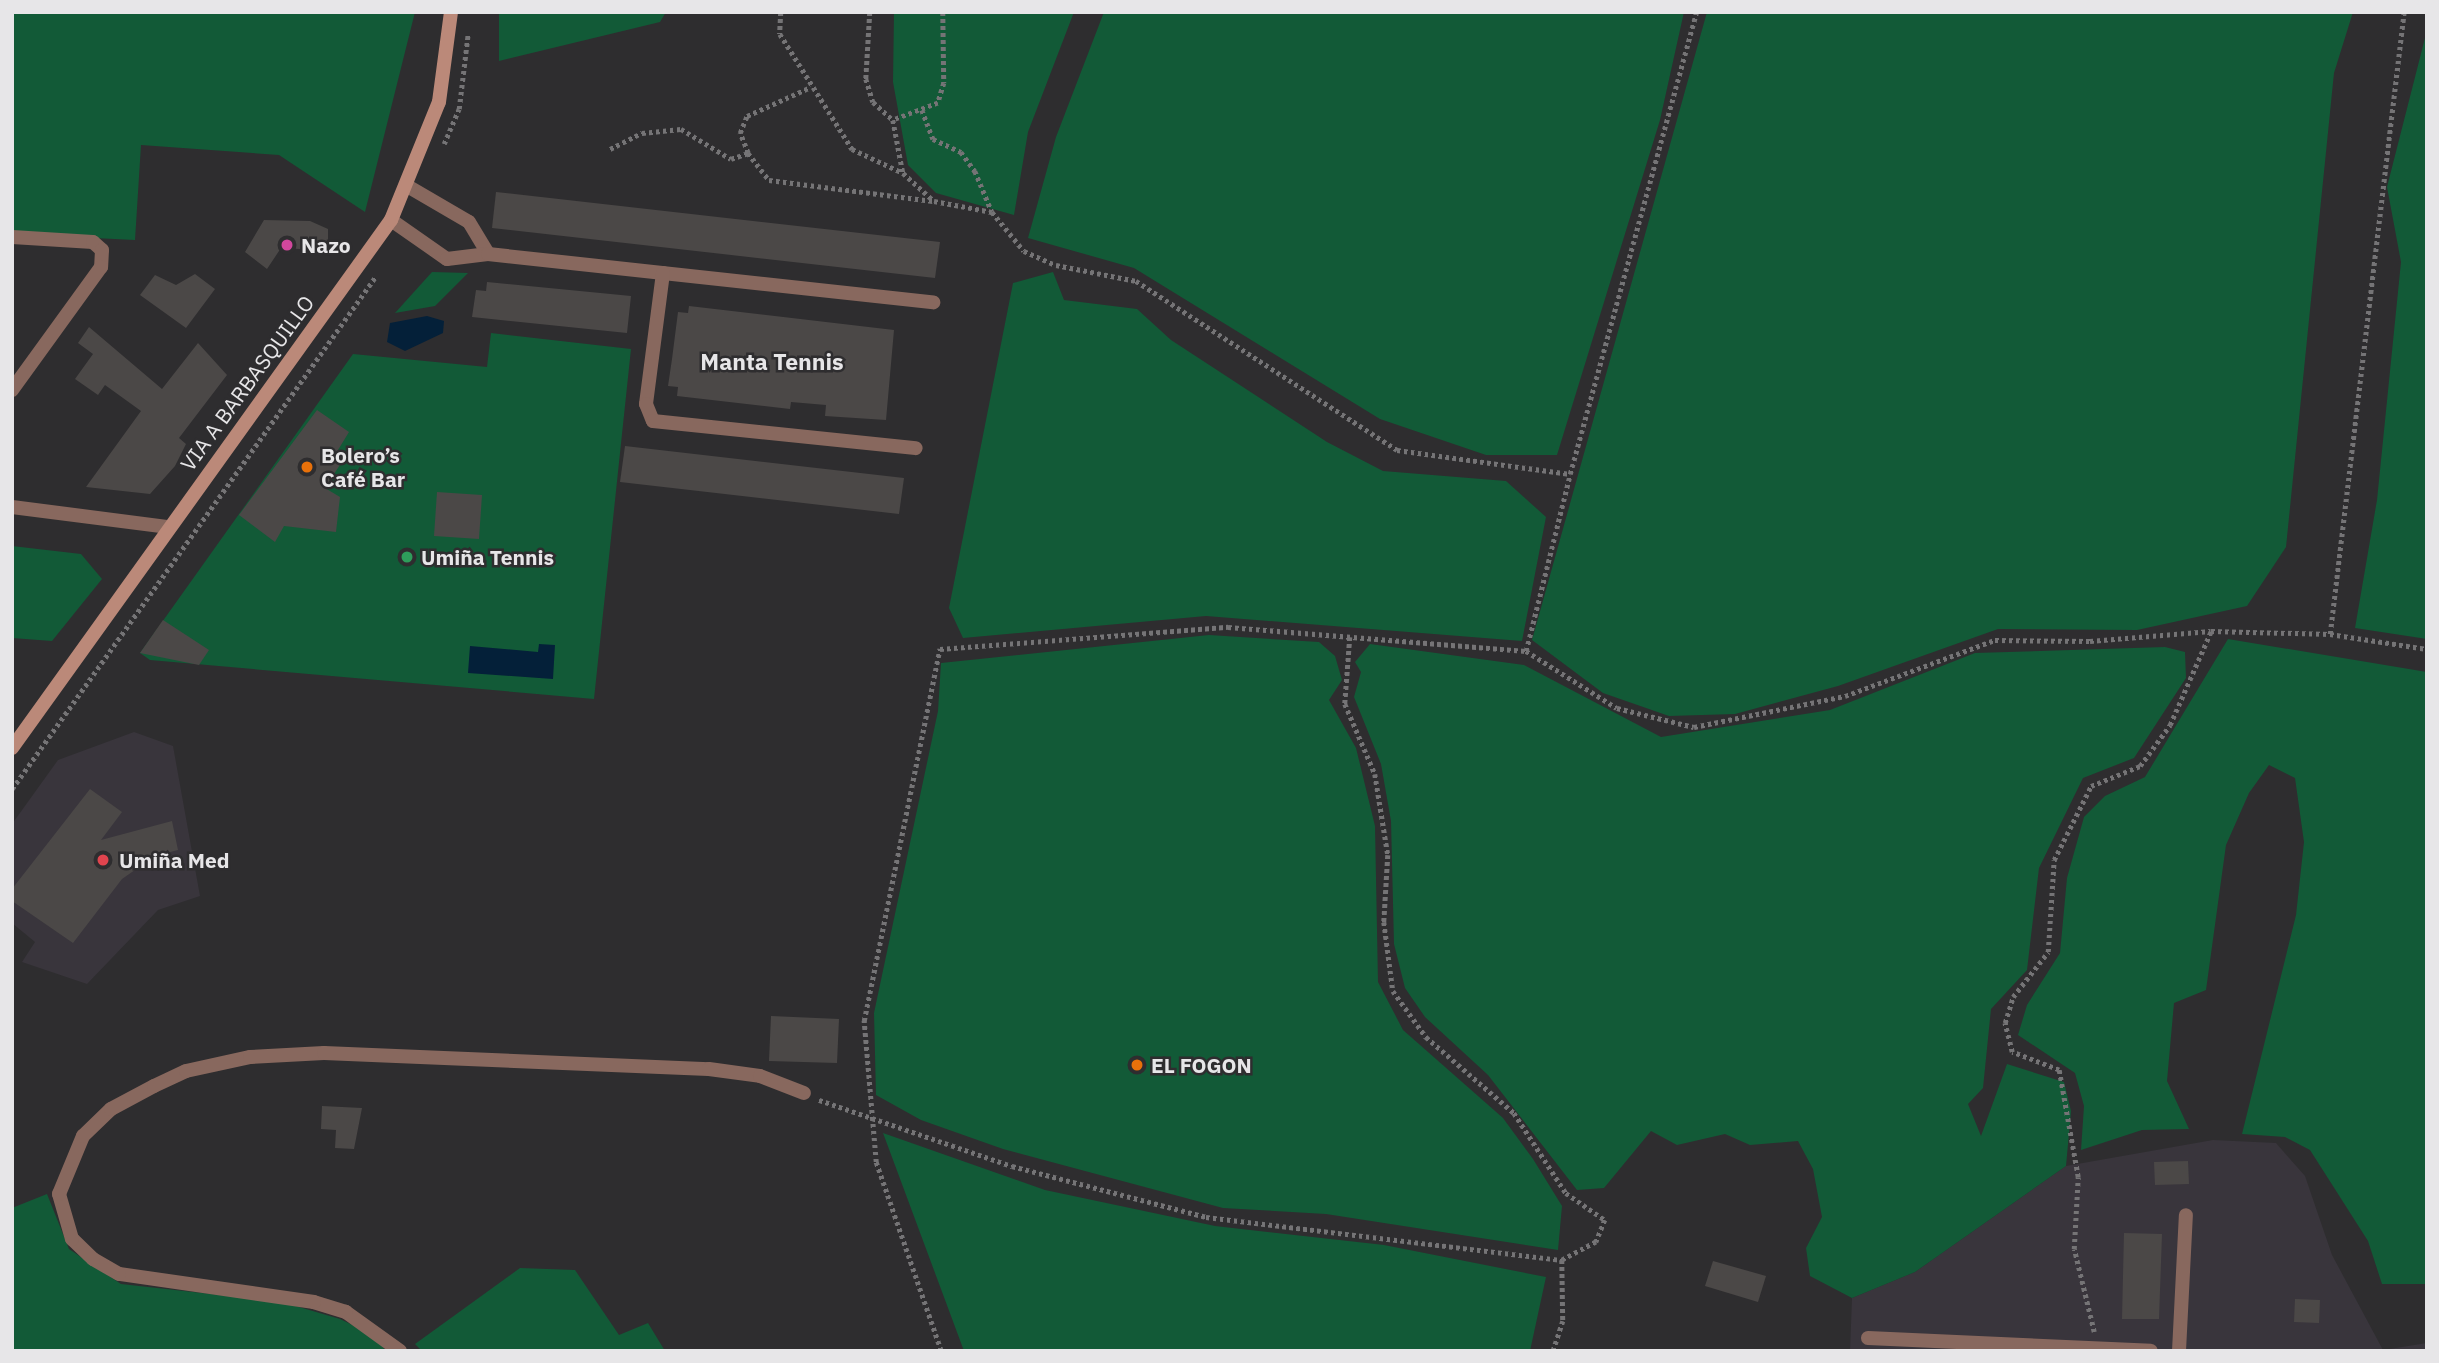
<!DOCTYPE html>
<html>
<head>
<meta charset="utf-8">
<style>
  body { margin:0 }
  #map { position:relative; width:2439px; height:1363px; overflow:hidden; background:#2e2d2f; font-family:"IBM Plex Sans",sans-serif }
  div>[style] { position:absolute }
  .built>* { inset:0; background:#39353c }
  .green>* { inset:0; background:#125a37 }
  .water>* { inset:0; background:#042039 }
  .building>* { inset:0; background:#4b4847 }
  .path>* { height:4.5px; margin-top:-2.25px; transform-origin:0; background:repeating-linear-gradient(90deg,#757476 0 3.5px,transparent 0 7px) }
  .lane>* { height:14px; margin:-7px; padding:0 7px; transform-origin:7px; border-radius:7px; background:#88685e }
  .street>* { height:14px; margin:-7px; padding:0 7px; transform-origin:7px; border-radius:7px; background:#88685e }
  .secondary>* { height:14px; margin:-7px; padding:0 7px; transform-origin:7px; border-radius:7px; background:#bb8979 }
  .dots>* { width:19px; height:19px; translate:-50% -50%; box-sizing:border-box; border:4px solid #2e2d2f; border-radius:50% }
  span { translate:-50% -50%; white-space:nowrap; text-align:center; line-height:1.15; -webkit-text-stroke:5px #2e2d2f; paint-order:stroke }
  .poi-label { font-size:21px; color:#e7e6e8; font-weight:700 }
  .left { translate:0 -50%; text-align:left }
  .street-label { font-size:21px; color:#e7e6e8 }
  .neighbourhood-label { font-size:23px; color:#e7e6e8; font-weight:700 }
  .frame { position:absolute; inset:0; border:14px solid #e7e6e8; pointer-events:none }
</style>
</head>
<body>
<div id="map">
  <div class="built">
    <div style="clip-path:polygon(134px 732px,173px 746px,200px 896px,158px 910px,87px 984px,22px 962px,35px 942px,12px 923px,12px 824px,58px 760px)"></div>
    <div style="clip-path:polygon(2213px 1140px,2276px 1143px,2305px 1176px,2332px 1255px,2383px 1350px,2427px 1343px,2427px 1351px,1850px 1351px,1852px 1298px,1915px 1272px,2066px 1166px)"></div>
  </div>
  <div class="green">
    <div style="clip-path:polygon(12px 12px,415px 12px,365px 212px,279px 155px,141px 145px,135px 240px,12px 234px)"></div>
    <div style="clip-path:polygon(499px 12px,666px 12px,660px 22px,499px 61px)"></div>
    <div style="clip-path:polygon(894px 12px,1074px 12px,1028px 132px,1014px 215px,936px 193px,908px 165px,893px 82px)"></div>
    <div style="clip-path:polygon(1104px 12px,1684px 12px,1660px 120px,1557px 455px,1486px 455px,1380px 419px,1134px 268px,1028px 238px,1056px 137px)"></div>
    <div style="clip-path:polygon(1707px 12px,2353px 12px,2334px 73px,2286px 547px,2247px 606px,2137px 630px,1998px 629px,1838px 686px,1735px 714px,1669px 716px,1603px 693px,1532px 640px)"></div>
    <div style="clip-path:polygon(2427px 30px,2427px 639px,2355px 628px,2377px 500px,2401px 262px,2387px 187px)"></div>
    <div style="clip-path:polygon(432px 272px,468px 273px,435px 306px,395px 313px)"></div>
    <div style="clip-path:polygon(1053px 272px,1064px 300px,1137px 309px,1171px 340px,1327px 442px,1383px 471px,1506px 481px,1546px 517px,1522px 641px,1206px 616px,963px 638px,949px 608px,1013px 283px)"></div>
    <div style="clip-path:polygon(491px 333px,631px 349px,594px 699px,150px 660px,140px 653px,353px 354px,487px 367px)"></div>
    <div style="clip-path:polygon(12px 546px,81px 554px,102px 579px,52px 641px,12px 638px)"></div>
    <div style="clip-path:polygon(1209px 635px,1319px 642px,1335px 656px,1342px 680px,1329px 700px,1356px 748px,1375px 826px,1378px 982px,1403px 1030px,1503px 1118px,1533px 1159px,1562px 1206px,1558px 1250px,1326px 1214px,1223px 1208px,1003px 1149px,921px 1120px,876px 1095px,874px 1013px,938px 711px,941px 663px)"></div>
    <div style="clip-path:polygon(2228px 639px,2427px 672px,2427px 1284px,2382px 1284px,2368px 1241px,2310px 1150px,2285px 1137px,2242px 1134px,2296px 915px,2304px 842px,2295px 778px,2269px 765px,2249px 793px,2226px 845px,2206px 990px,2174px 1003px,2167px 1081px,2189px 1129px,2142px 1130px,2081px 1150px,2084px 1106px,2075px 1073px,2018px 1035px,2027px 1005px,2060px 953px,2067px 878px,2084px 817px,2105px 796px,2145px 777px)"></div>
    <div style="clip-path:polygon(1370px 644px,1524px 665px,1661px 737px,1830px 710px,1975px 653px,2165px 647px,2185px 652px,2186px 678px,2134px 758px,2083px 778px,2039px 868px,2027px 970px,1991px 1009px,1983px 1088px,1968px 1104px,1981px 1136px,2007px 1064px,2064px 1082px,2071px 1111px,2066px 1166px,1915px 1272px,1852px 1298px,1810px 1276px,1806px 1248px,1822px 1217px,1813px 1169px,1798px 1141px,1750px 1145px,1725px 1134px,1677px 1145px,1651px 1131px,1604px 1188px,1577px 1190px,1488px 1075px,1425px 1017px,1405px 988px,1394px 944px,1391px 821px,1381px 764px,1354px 697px,1361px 672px,1355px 662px)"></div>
    <div style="clip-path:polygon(883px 1133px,1045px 1190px,1215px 1226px,1384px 1245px,1546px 1277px,1530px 1351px,964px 1351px)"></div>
    <div style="clip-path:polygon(47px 1194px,69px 1249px,121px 1284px,282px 1302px,340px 1319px,373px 1335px,386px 1351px,12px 1351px,12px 1208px)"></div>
    <div style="clip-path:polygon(520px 1268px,575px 1270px,619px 1335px,648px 1323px,665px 1351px,422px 1351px,415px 1344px)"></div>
  </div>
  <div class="water">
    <div style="clip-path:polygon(427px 316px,444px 321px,443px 333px,405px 351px,387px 342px,390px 323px)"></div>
    <div style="clip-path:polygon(539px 644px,555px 645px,553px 679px,468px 673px,470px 646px,538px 652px)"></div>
  </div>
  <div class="building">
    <div style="clip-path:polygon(496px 192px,940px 242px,935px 278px,492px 228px)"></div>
    <div style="clip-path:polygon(264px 220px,310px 221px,328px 229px,328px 242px,319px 250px,281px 248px,267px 269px,245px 252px)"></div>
    <div style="clip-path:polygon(195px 274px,215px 289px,186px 328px,140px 295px,155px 275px,176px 285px)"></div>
    <div style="clip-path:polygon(487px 282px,631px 296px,627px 333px,472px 317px,476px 290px,486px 291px)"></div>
    <div style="clip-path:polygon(689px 306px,894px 330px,886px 420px,825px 416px,826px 405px,791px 402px,790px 409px,677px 396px,678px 387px,668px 386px,672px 359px,678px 312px,688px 313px)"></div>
    <div style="clip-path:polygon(89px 327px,162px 389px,198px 343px,227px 375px,179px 438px,186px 444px,175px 466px,150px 494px,86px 487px,141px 411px,105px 385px,98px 395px,75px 379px,93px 354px,78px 343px)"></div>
    <div style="clip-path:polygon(317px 410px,349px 432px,338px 450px,345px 457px,325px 488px,340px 497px,336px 532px,284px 526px,275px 542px,239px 515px)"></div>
    <div style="clip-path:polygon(625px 446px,904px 478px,899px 514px,620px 482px)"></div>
    <div style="clip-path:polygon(437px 492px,482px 495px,479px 539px,434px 536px)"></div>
    <div style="clip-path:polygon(163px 620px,209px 650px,199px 665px,140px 653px)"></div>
    <div style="clip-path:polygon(90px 789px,122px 812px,101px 840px,172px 821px,178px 850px,155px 856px,122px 879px,73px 943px,12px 901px,12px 889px)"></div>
    <div style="clip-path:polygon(771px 1016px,839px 1019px,837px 1063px,769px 1061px)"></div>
    <div style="clip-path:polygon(322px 1106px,362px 1108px,354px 1149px,335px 1148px,336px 1130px,321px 1129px)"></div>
    <div style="clip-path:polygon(2188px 1161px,2189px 1184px,2155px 1185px,2154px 1162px)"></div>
    <div style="clip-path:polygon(2124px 1233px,2162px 1234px,2159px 1319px,2122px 1319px)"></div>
    <div style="clip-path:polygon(1713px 1261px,1766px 1276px,1758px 1302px,1705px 1286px)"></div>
    <div style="clip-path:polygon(2295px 1299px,2320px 1300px,2319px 1323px,2294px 1322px)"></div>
  </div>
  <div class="path">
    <div style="left:781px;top:12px;width:22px;rotate:93deg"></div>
    <div style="left:780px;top:34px;width:136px;rotate:57.9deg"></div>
    <div style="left:852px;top:149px;width:56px;rotate:25.2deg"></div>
    <div style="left:870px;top:12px;width:67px;rotate:93.4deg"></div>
    <div style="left:866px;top:79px;width:24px;rotate:73deg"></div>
    <div style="left:873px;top:102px;width:27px;rotate:42deg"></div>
    <div style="left:943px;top:12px;width:71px;rotate:89.2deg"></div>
    <div style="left:944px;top:83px;width:21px;rotate:107deg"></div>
    <div style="left:938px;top:103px;width:48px;rotate:159.3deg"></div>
    <div style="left:893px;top:120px;width:54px;rotate:79.3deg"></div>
    <div style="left:903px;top:173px;width:42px;rotate:42.1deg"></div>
    <div style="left:934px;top:201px;width:59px;rotate:10.7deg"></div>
    <div style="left:992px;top:212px;width:50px;rotate:50.6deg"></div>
    <div style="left:1024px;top:251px;width:35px;rotate:24deg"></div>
    <div style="left:1056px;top:265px;width:82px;rotate:11.3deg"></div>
    <div style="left:1136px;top:281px;width:311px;rotate:32.9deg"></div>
    <div style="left:1397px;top:450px;width:175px;rotate:7.9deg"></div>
    <div style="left:1570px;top:474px;width:479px;rotate:-74.7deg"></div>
    <div style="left:922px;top:110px;width:31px;rotate:69deg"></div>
    <div style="left:933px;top:139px;width:31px;rotate:25deg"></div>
    <div style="left:961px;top:152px;width:24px;rotate:54deg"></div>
    <div style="left:975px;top:171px;width:44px;rotate:67.5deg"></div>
    <div style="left:444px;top:144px;width:38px;rotate:-67deg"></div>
    <div style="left:459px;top:109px;width:76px;rotate:-83.2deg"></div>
    <div style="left:610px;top:149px;width:36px;rotate:-27deg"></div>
    <div style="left:642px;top:133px;width:39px;rotate:-6deg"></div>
    <div style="left:681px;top:129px;width:58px;rotate:31deg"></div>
    <div style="left:731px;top:159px;width:18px;rotate:-19deg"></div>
    <div style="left:748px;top:153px;width:34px;rotate:52deg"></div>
    <div style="left:769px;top:180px;width:165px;rotate:7.3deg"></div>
    <div style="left:748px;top:153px;width:22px;rotate:-112deg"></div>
    <div style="left:740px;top:133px;width:18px;rotate:-68deg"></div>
    <div style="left:747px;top:116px;width:70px;rotate:-24.4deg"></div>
    <div style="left:2330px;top:634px;width:626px;rotate:-83.22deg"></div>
    <div style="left:1350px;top:637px;width:67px;rotate:94.3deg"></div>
    <div style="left:1345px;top:704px;width:76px;rotate:66.8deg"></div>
    <div style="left:1375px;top:774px;width:82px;rotate:80.9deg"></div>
    <div style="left:1388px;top:855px;width:67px;rotate:93.4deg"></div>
    <div style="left:1384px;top:922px;width:70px;rotate:82.6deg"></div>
    <div style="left:1393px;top:991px;width:57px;rotate:54.3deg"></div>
    <div style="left:1426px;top:1037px;width:116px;rotate:40.8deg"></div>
    <div style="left:1514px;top:1113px;width:95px;rotate:57deg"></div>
    <div style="left:1566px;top:1193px;width:47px;rotate:34.7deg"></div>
    <div style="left:1605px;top:1220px;width:24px;rotate:112deg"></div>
    <div style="left:1596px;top:1242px;width:38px;rotate:152deg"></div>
    <div style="left:1526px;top:651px;width:182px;rotate:-76deg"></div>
    <div style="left:12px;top:789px;width:629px;rotate:-54.64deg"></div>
    <div style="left:819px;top:1100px;width:204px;rotate:18.9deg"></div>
    <div style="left:1012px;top:1166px;width:201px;rotate:14.7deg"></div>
    <div style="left:1206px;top:1217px;width:359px;rotate:6.9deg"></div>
    <div style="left:1562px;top:1260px;width:61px;rotate:89.1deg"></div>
    <div style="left:1563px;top:1321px;width:32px;rotate:108deg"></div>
    <div style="left:2094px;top:1332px;width:85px;rotate:-103.5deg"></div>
    <div style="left:2074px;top:1249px;width:72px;rotate:-86.8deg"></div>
    <div style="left:2078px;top:1177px;width:109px;rotate:-100.1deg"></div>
    <div style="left:2059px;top:1070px;width:50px;rotate:-159deg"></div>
    <div style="left:2012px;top:1052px;width:30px;rotate:-104deg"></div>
    <div style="left:2005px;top:1023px;width:27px;rotate:-73deg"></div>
    <div style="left:2013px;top:997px;width:57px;rotate:-52.1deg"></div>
    <div style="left:2048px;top:952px;width:92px;rotate:-86.3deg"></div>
    <div style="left:2054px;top:860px;width:83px;rotate:-63.4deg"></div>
    <div style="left:2091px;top:786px;width:53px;rotate:-22.2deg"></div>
    <div style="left:2140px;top:766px;width:51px;rotate:-53.8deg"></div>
    <div style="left:2170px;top:725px;width:103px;rotate:-66.4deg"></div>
    <div style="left:941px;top:1351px;width:200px;rotate:-109deg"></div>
    <div style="left:876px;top:1162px;width:142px;rotate:-94.9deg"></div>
    <div style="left:864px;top:1021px;width:380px;rotate:-78.5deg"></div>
    <div style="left:940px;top:649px;width:289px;rotate:-4.4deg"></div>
    <div style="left:1228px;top:627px;width:299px;rotate:4.6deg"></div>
    <div style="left:1526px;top:651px;width:107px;rotate:32.1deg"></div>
    <div style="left:1617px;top:708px;width:79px;rotate:13.9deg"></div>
    <div style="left:1694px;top:727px;width:154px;rotate:-11.6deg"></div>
    <div style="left:1845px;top:696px;width:160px;rotate:-20.5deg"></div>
    <div style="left:1995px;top:640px;width:95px;rotate:0.6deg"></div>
    <div style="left:2090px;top:641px;width:121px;rotate:-4.7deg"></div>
    <div style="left:2211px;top:631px;width:119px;rotate:1.4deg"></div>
    <div style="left:2330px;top:634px;width:98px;rotate:8.8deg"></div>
  </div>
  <div class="lane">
    <div style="left:1868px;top:1338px;width:283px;rotate:2.6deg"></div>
    <div style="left:2179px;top:1351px;width:136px;rotate:-87.1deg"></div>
  </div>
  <div class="street">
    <div style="left:409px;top:187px;width:69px;rotate:30.3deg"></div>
    <div style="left:469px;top:222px;width:37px;rotate:59deg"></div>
    <div style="left:391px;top:220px;width:68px;rotate:34.9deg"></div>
    <div style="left:447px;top:259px;width:41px;rotate:-7deg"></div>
    <div style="left:488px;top:254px;width:448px;rotate:6.2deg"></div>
    <div style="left:12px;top:237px;width:81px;rotate:3.5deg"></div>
    <div style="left:93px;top:242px;width:12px;rotate:42deg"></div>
    <div style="left:102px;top:250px;width:17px;rotate:93deg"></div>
    <div style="left:101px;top:267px;width:152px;rotate:125.9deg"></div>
    <div style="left:663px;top:273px;width:132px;rotate:97.4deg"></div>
    <div style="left:646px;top:404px;width:18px;rotate:68deg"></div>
    <div style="left:653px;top:421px;width:264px;rotate:5.9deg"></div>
    <div style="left:12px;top:507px;width:158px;rotate:7.3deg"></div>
    <div style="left:400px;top:1351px;width:67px;rotate:-144.2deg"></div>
    <div style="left:346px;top:1312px;width:34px;rotate:-163deg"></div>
    <div style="left:314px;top:1302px;width:197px;rotate:-171.8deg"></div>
    <div style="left:119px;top:1274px;width:30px;rotate:-150deg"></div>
    <div style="left:93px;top:1259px;width:29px;rotate:-136deg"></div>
    <div style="left:72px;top:1239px;width:47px;rotate:-106.1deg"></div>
    <div style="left:59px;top:1194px;width:63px;rotate:-67.5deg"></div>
    <div style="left:83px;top:1136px;width:39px;rotate:-44deg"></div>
    <div style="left:111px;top:1109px;width:49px;rotate:-28.1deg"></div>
    <div style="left:154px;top:1086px;width:35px;rotate:-25deg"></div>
    <div style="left:186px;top:1071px;width:66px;rotate:-12.3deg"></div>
    <div style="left:250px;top:1057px;width:74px;rotate:-3.1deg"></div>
    <div style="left:324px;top:1053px;width:385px;rotate:2.4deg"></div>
    <div style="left:709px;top:1069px;width:51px;rotate:7.8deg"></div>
    <div style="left:760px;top:1076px;width:47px;rotate:21.1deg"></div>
  </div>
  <div class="secondary">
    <div style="left:12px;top:748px;width:650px;rotate:-54.33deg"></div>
    <div style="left:391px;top:220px;width:127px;rotate:-67.9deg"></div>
    <div style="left:439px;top:102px;width:91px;rotate:-82.4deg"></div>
  </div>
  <div class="dots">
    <div style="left:287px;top:245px;background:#d1479c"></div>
    <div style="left:307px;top:467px;background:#e8710a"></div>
    <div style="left:407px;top:557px;background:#2e9e5b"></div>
    <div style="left:103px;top:860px;background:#e0444e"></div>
    <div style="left:1137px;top:1065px;background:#e8710a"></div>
  </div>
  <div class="poi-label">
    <span class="left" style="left:301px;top:245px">Nazo</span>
    <span class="left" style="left:321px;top:467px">Bolero’s<br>Café Bar</span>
    <span class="left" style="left:421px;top:557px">Umiña Tennis</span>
    <span class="left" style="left:119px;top:860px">Umiña Med</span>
    <span class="left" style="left:1151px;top:1065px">EL FOGON</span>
  </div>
  <div class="street-label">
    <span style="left:247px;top:383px;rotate:-54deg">VIA A BARBASQUILLO</span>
  </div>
  <div class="neighbourhood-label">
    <span style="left:772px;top:361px">Manta Tennis</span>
  </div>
  <div class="frame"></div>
</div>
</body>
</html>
